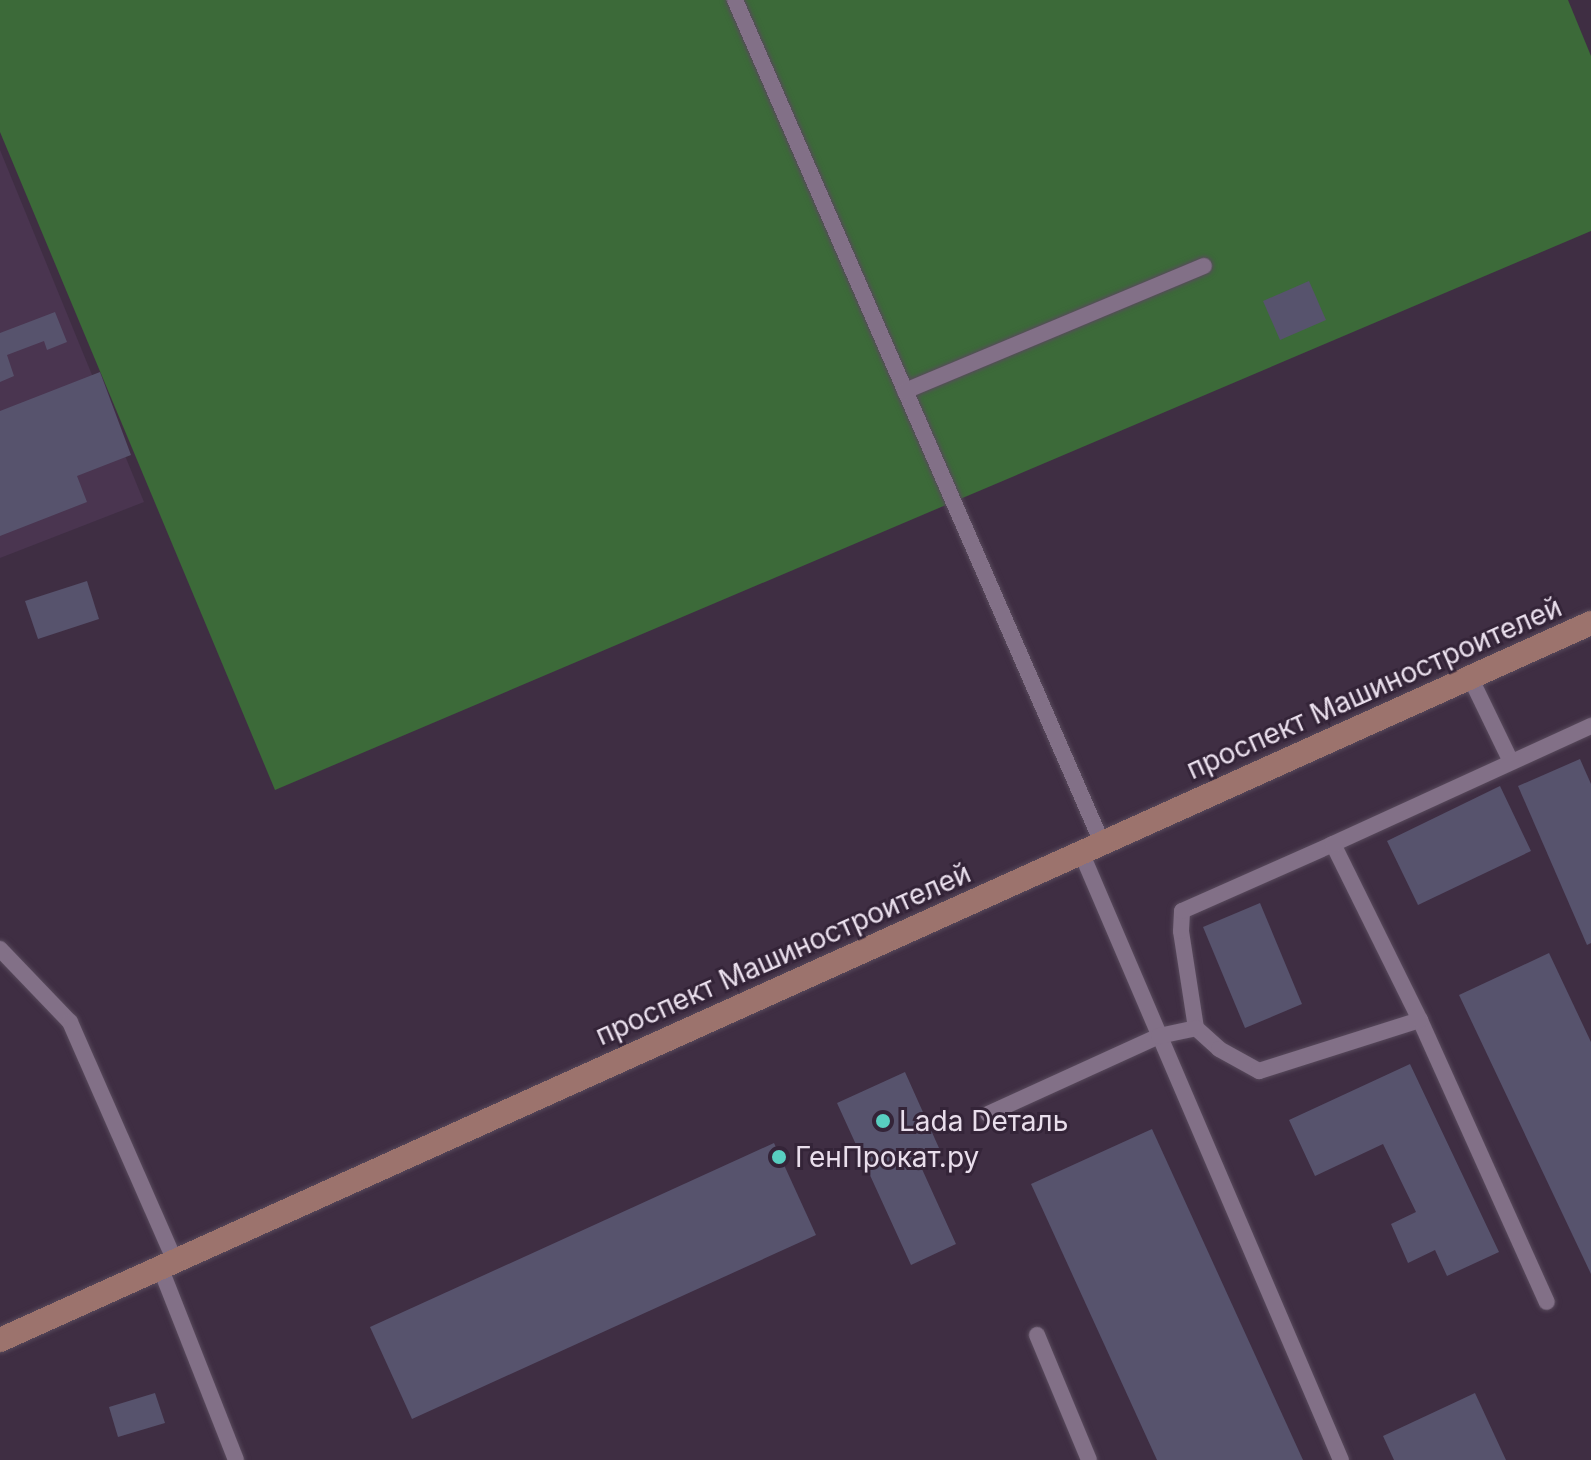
<!DOCTYPE html>
<html>
<head>
<meta charset="utf-8">
<style>
  body { margin:0 }
  #map { position:relative; width:1591px; height:1460px; overflow:hidden; background:#3f2e43; font-family:Inter,sans-serif }
  div>[style] { position:absolute }
  .built>* { inset:0; background:#4a3550 }
  .green>* { inset:0; background:#3c6a39 }
  .building>* { inset:0; background:#57536d }
  .roads { filter:drop-shadow(0 0 2px #584a5c) drop-shadow(0 0 2px #584a5c) }
  .lane>* { height:16px; margin:-8px; padding:0 8px; transform-origin:8px; border-radius:8px; background:#827087 }
  .secondary>* { height:24px; margin:-12px; padding:0 12px; transform-origin:12px; border-radius:12px; background:#9c736d }
  .dots>* { width:22px; height:22px; translate:-50% -50%; box-sizing:border-box; border:4px solid #342438; border-radius:50% }
  span { translate:-50% -50%; white-space:nowrap; text-align:center; line-height:1.15; -webkit-text-stroke:6px #342438; paint-order:stroke }
  .street-label { font-size:28px; color:#e9deec }
  .poi-label { font-size:28px; color:#e9deec }
  .left { translate:0 -50%; text-align:left }
</style>
</head>
<body>
<div id="map">
  <div class="built">
    <div style="clip-path:polygon(0 150px,144px 502px,0 558px)"></div>
  </div>
  <div class="green">
    <div style="clip-path:polygon(0 0,1568px 0,1591px 56px,1591px 231px,275px 790px,0 132px)"></div>
  </div>
  <div class="building">
    <div style="clip-path:polygon(1309px 281px,1326px 320px,1280px 340px,1263px 301px)"></div>
    <div style="clip-path:polygon(55px 312px,67px 342px,47px 350px,44px 341px,7px 355px,14px 376px,0 382px,0 333px)"></div>
    <div style="clip-path:polygon(100px 372px,131px 455px,77px 476px,87px 502px,0 536px,0 411px)"></div>
    <div style="clip-path:polygon(87px 581px,99px 619px,38px 639px,25px 601px)"></div>
    <div style="clip-path:polygon(1580px 759px,1591px 784px,1591px 943px,1587px 945px,1518px 786px)"></div>
    <div style="clip-path:polygon(1500px 786px,1531px 851px,1418px 905px,1387px 841px)"></div>
    <div style="clip-path:polygon(1260px 903px,1302px 1004px,1245px 1028px,1203px 927px)"></div>
    <div style="clip-path:polygon(1549px 953px,1591px 1042px,1591px 1274px,1459px 995px)"></div>
    <div style="clip-path:polygon(1410px 1064px,1499px 1252px,1447px 1276px,1435px 1250px,1408px 1263px,1391px 1224px,1416px 1212px,1383px 1144px,1315px 1176px,1289px 1120px)"></div>
    <div style="clip-path:polygon(905px 1072px,939px 1148px,917px 1158px,956px 1244px,911px 1265px,837px 1103px)"></div>
    <div style="clip-path:polygon(1152px 1129px,1303px 1460px,1157px 1460px,1031px 1184px)"></div>
    <div style="clip-path:polygon(774px 1143px,816px 1235px,412px 1419px,370px 1327px)"></div>
    <div style="clip-path:polygon(155px 1393px,165px 1423px,118px 1437px,109px 1407px)"></div>
    <div style="clip-path:polygon(1475px 1393px,1506px 1460px,1394px 1460px,1383px 1436px)"></div>
  </div>
  <div class="roads">
    <div class="lane">
      <div style="left:735px;top:0;width:919px;rotate:66.47deg"></div>
      <div style="left:905px;top:391px;width:324px;rotate:-22.7deg"></div>
      <div style="left:1470px;top:677px;width:94px;rotate:64.2deg"></div>
      <div style="left:1081px;top:852px;width:661px;rotate:66.85deg"></div>
      <div style="left:0;top:949px;width:101px;rotate:46.2deg"></div>
      <div style="left:70px;top:1022px;width:261px;rotate:66.3deg"></div>
      <div style="left:1420px;top:1020px;width:309px;rotate:65.8deg"></div>
      <div style="left:1196px;top:1028px;width:98px;rotate:-98.8deg"></div>
      <div style="left:1181px;top:931px;width:20px;rotate:-87deg"></div>
      <div style="left:1182px;top:911px;width:165px;rotate:-23.9deg"></div>
      <div style="left:988px;top:1114px;width:188px;rotate:-24.5deg"></div>
      <div style="left:1159px;top:1036px;width:38px;rotate:-12deg"></div>
      <div style="left:1196px;top:1028px;width:31px;rotate:42deg"></div>
      <div style="left:1219px;top:1049px;width:46px;rotate:28.8deg"></div>
      <div style="left:1259px;top:1071px;width:169px;rotate:-17.6deg"></div>
      <div style="left:1420px;top:1020px;width:196px;rotate:-116.3deg"></div>
      <div style="left:1333px;top:844px;width:284px;rotate:-24.6deg"></div>
      <div style="left:160px;top:1267px;width:207px;rotate:68.5deg"></div>
      <div style="left:1037px;top:1335px;width:135px;rotate:67.4deg"></div>
    </div>
    <div class="secondary">
      <div style="left:0;top:1340px;width:1745px;rotate:-24.26deg"></div>
    </div>
  </div>
  <div class="dots">
    <div style="left:883px;top:1121px;background:#58cec0"></div>
    <div style="left:779px;top:1157px;background:#58cec0"></div>
  </div>
  <div class="street-label">
    <span style="left:1374px;top:688px;rotate:-24deg">проспект Машиностроителей</span>
    <span style="left:783px;top:954px;rotate:-24deg">проспект Машиностроителей</span>
  </div>
  <div class="poi-label">
    <span class="left" style="left:899px;top:1121px">Lada Dеталь</span>
    <span class="left" style="left:795px;top:1157px">ГенПрокат.ру</span>
  </div>
</div>
</body>
</html>
